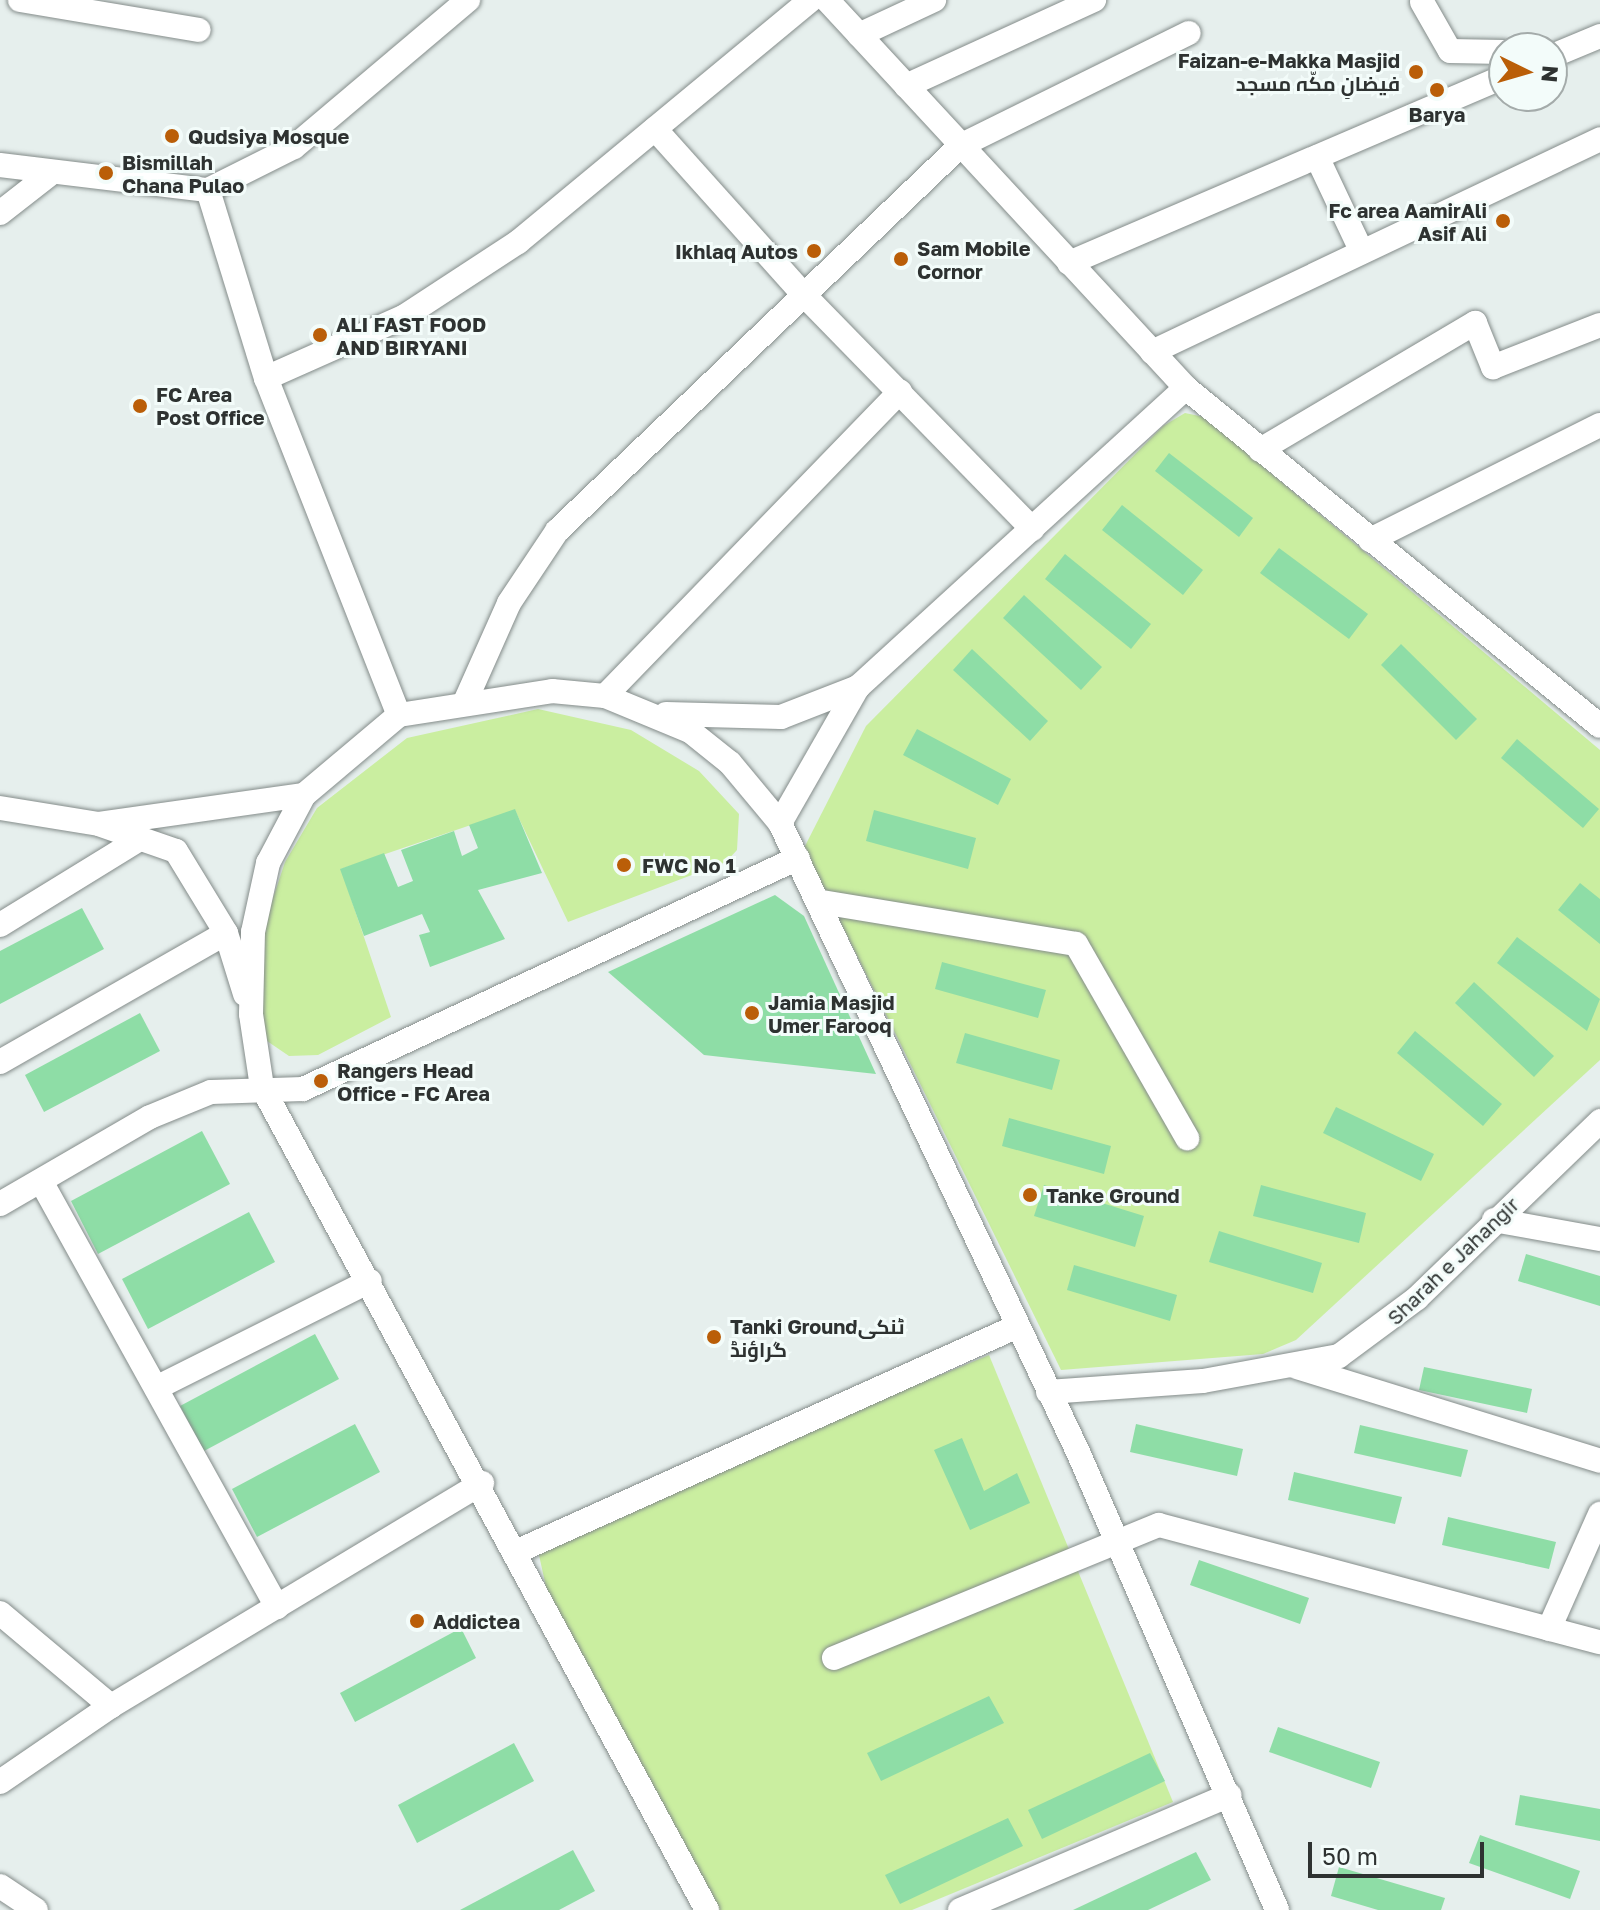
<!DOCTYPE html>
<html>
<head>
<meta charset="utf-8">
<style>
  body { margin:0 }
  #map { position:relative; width:1600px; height:1910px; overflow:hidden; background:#e6efed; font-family:"Golos Text",Cairo,sans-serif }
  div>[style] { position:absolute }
  .green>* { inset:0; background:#caeea0 }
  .building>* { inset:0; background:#8edda6 }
  .roads { filter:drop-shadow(0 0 2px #848c8a) drop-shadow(0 0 2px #848c8a) }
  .minor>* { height:24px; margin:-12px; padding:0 12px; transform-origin:12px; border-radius:12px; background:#fff }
  .dots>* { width:22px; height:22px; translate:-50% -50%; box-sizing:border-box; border:4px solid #f3fcfa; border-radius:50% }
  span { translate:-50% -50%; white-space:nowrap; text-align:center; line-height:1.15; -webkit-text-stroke:6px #f3fcfa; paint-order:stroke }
  .poi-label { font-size:20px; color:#2e3231; font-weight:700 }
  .right { translate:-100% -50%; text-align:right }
  .left { translate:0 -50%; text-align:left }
  .street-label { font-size:20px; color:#2e3231 }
  .north { position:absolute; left:1488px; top:32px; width:80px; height:80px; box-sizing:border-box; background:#f3fcfa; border:2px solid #a4abaa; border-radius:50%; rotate:95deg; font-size:22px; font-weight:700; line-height:32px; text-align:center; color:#2e3231 }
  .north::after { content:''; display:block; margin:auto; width:28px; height:36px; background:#ba5e08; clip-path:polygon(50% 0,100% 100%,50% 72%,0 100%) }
  .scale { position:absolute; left:1308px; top:1842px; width:176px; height:36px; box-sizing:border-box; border:4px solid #2e3231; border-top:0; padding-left:10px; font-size:24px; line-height:28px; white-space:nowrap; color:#2e3231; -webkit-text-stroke:6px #f3fcfa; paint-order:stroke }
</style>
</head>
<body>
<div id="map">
  <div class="green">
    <div style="clip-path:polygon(1185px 413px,1204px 417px,1600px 750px,1600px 1060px,1296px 1340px,1263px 1354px,1061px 1370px,804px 848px,866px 726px,1163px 426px)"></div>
    <div style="clip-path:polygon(538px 709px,631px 730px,699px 771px,739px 814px,737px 850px,726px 862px,568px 922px,515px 810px,341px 869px,391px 1017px,318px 1055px,289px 1056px,267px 1041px,256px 1010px,267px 916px,285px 862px,317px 808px,407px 738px)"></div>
    <div style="clip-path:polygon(989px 1355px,1173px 1802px,912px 1910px,708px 1910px,549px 1601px,536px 1541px)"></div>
  </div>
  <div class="building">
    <div style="clip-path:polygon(1169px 453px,1253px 518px,1239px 537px,1155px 471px)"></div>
    <div style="clip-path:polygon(1122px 505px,1203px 570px,1183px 595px,1102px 530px)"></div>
    <div style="clip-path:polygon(1279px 548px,1368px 614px,1349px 639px,1260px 573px)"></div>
    <div style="clip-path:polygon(1065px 554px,1151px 624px,1131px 649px,1045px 579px)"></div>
    <div style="clip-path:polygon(1024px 595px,1102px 667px,1081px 690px,1003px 618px)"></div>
    <div style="clip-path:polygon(1401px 644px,1477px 719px,1456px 740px,1381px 665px)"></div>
    <div style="clip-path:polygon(972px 649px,1048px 721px,1030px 741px,953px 670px)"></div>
    <div style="clip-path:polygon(917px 729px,1011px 779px,998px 805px,903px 755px)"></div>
    <div style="clip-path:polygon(1517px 739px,1599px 809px,1583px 828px,1501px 758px)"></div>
    <div style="clip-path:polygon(515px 809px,542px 873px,478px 890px,505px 939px,430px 967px,419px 935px,430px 932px,422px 914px,364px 936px,340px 869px,384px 853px,398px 887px,413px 881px,401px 850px,454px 831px,462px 856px,478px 848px,469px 825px)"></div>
    <div style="clip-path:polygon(874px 810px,976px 838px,968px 869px,866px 841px)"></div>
    <div style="clip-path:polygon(1580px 883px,1600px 899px,1600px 944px,1558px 910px)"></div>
    <div style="clip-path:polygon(775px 895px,804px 916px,876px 1074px,704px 1055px,608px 972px)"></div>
    <div style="clip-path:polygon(82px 908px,104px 949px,0 1004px,0 951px)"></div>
    <div style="clip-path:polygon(1517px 937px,1600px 999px,1587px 1031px,1497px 963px)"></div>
    <div style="clip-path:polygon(942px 962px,1046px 990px,1038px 1018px,935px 989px)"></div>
    <div style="clip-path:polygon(1474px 982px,1554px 1056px,1534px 1077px,1455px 1003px)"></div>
    <div style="clip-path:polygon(140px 1013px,160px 1051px,44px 1112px,25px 1075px)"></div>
    <div style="clip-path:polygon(1415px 1031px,1502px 1104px,1483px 1126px,1397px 1053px)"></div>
    <div style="clip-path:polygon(965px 1033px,1060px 1060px,1052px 1090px,956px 1063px)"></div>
    <div style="clip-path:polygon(1336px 1107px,1434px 1154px,1421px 1181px,1323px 1133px)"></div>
    <div style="clip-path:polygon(1009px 1118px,1111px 1146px,1104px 1174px,1002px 1146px)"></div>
    <div style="clip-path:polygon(202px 1131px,230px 1184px,98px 1254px,71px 1201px)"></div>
    <div style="clip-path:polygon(1044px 1185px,1144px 1216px,1135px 1247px,1034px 1216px)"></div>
    <div style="clip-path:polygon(1261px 1185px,1366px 1213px,1359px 1243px,1253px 1216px)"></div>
    <div style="clip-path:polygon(249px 1212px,275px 1262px,148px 1329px,122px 1279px)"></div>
    <div style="clip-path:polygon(1219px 1231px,1322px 1263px,1313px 1293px,1209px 1262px)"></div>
    <div style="clip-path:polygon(1526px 1254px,1600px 1276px,1600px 1306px,1518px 1281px)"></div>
    <div style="clip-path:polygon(1074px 1265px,1177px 1295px,1170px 1321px,1067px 1290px)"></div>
    <div style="clip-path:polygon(315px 1334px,339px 1379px,204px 1451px,180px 1406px)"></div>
    <div style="clip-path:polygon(1424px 1367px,1532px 1389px,1527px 1413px,1419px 1390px)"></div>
    <div style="clip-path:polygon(355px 1424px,380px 1472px,257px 1537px,232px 1489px)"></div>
    <div style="clip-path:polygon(1136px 1424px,1243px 1449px,1237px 1476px,1130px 1452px)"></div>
    <div style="clip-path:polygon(1360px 1425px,1468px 1450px,1461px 1477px,1354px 1453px)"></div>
    <div style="clip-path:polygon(962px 1438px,984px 1491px,1017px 1473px,1030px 1503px,970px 1530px,934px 1450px)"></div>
    <div style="clip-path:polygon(1294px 1472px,1402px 1497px,1395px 1524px,1288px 1500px)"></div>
    <div style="clip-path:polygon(1448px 1517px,1556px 1542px,1549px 1569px,1442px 1545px)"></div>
    <div style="clip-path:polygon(1199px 1560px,1309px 1598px,1300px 1624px,1190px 1585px)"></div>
    <div style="clip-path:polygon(461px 1628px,476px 1658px,355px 1722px,340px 1693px)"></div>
    <div style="clip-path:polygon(989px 1696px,1004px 1723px,881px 1781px,867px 1753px)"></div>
    <div style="clip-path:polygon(1278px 1727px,1380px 1762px,1371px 1788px,1269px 1752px)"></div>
    <div style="clip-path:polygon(514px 1743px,534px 1781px,417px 1843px,398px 1805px)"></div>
    <div style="clip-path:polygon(1150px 1753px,1165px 1781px,1042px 1839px,1028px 1810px)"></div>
    <div style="clip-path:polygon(1520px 1795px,1600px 1809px,1600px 1841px,1515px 1825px)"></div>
    <div style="clip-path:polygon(1008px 1818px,1023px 1846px,900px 1904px,885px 1875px)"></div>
    <div style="clip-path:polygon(1480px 1835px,1580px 1871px,1570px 1899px,1469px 1863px)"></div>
    <div style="clip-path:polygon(573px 1850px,595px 1891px,559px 1910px,460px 1910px)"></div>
    <div style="clip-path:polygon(1196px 1852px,1211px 1880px,1148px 1910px,1073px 1910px)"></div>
    <div style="clip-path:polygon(1339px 1867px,1445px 1898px,1441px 1910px,1378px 1910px,1331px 1896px)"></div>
  </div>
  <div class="roads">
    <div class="minor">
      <div style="left:20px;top:0;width:181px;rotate:9.5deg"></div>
      <div style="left:827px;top:0;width:529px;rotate:47.22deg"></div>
      <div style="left:1186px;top:388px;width:534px;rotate:39.23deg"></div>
      <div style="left:1422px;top:2px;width:56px;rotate:60.3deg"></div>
      <div style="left:1450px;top:51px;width:54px;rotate:1.1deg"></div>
      <div style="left:859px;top:35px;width:83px;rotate:-25deg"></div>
      <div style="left:1552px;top:56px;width:52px;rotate:-22.6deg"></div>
      <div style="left:906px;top:86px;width:207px;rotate:-24.6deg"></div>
      <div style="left:655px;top:129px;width:223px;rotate:48.1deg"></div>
      <div style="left:804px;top:295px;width:327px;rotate:45.7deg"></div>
      <div style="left:1317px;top:157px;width:105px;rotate:64.7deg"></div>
      <div style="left:0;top:165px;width:209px;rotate:6.9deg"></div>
      <div style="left:208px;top:190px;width:96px;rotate:-26.6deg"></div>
      <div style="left:294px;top:147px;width:228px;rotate:-40.2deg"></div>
      <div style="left:208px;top:190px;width:197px;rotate:72.9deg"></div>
      <div style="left:266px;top:378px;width:362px;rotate:68.5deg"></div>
      <div style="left:0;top:213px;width:63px;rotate:-38deg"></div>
      <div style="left:1069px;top:263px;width:473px;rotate:-23.2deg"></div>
      <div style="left:1152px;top:352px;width:496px;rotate:-25.4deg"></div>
      <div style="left:266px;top:378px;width:152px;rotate:-24deg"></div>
      <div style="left:405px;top:316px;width:135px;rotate:-33.2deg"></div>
      <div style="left:518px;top:242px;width:380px;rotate:-39.6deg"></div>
      <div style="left:1260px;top:450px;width:250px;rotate:-30.6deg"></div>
      <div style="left:1475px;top:323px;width:48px;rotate:67.8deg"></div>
      <div style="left:1493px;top:367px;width:115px;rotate:-21.4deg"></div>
      <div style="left:1370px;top:540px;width:257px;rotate:-26.6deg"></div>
      <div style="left:605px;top:696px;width:424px;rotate:-45.9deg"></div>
      <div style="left:465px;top:702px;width:108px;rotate:-66deg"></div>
      <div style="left:509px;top:603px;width:87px;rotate:-56.3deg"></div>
      <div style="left:557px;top:531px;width:557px;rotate:-43.69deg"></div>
      <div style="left:960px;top:146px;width:255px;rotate:-26.3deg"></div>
      <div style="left:666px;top:714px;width:115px;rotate:1.5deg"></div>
      <div style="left:781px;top:717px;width:83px;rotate:-21.3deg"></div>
      <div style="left:0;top:808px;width:100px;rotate:9.2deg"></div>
      <div style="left:99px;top:824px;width:207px;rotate:-8.1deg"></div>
      <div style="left:780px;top:823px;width:157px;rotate:-60.2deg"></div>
      <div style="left:858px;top:687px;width:444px;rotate:-42.4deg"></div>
      <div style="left:101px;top:825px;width:79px;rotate:19.1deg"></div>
      <div style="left:176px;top:851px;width:96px;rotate:58.6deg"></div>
      <div style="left:226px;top:933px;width:64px;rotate:72.7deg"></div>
      <div style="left:822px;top:902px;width:257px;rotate:9.4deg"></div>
      <div style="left:1076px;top:944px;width:224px;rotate:60.2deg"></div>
      <div style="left:0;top:925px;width:162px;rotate:-31.6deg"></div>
      <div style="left:0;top:1062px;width:260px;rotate:-29.7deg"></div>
      <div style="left:42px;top:1183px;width:485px;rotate:61deg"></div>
      <div style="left:0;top:1204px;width:173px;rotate:-30.1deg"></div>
      <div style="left:150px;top:1117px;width:66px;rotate:-22.3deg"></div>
      <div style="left:211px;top:1092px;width:92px;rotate:-1.9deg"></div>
      <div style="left:303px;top:1089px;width:546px;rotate:-25.02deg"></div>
      <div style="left:1494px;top:1220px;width:108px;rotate:10.2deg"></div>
      <div style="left:1297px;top:1367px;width:317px;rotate:17.2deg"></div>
      <div style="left:156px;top:1388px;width:239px;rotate:-26.6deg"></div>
      <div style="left:1048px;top:1392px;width:155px;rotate:-4.1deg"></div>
      <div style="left:1203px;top:1381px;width:138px;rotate:-10.4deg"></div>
      <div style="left:1339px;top:1356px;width:97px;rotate:-36.6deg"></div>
      <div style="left:1417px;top:1298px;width:255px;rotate:-44deg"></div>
      <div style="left:518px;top:1551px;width:548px;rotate:-24.23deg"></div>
      <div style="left:0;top:1613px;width:145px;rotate:40deg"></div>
      <div style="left:1549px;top:1629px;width:126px;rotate:-66.1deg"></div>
      <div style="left:834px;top:1658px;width:351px;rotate:-22.3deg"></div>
      <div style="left:1159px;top:1525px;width:456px;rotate:14.9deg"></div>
      <div style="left:0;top:1782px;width:135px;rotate:-34.4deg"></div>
      <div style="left:111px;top:1706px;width:433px;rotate:-31deg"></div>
      <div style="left:0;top:1886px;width:43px;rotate:33.7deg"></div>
      <div style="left:707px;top:1910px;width:936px;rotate:-118.4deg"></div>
      <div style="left:262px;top:1087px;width:74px;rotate:-98.6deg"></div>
      <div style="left:251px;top:1014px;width:82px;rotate:-88.6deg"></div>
      <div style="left:253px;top:932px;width:71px;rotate:-77.7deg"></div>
      <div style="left:268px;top:863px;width:77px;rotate:-62.1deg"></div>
      <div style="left:304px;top:795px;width:124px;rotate:-40.1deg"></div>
      <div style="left:399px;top:715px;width:155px;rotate:-8.9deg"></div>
      <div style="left:552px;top:691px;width:53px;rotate:5.4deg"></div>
      <div style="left:605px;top:696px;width:92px;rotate:22.4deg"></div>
      <div style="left:690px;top:731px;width:51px;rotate:38.7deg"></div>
      <div style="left:730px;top:763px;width:78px;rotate:50.2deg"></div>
      <div style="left:780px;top:823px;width:696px;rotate:64.65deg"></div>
      <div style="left:1078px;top:1452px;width:499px;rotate:66.5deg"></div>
      <div style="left:960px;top:1910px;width:293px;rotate:-23.1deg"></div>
    </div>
  </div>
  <div class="dots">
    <div style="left:1416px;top:72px;background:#ba5e08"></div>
    <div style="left:1437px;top:90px;background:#ba5e08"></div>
    <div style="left:172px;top:136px;background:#ba5e08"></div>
    <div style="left:106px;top:173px;background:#ba5e08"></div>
    <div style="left:1503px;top:221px;background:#ba5e08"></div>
    <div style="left:814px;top:251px;background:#ba5e08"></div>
    <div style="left:901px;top:259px;background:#ba5e08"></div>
    <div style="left:320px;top:335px;background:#ba5e08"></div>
    <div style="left:140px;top:406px;background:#ba5e08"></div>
    <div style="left:624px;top:865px;background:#ba5e08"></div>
    <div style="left:752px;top:1013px;background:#ba5e08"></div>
    <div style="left:321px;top:1081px;background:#ba5e08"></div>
    <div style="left:1030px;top:1195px;background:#ba5e08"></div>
    <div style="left:714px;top:1337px;background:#ba5e08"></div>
    <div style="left:417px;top:1621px;background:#ba5e08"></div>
  </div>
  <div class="poi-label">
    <span class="right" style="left:1400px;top:72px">Faizan-e-Makka Masjid<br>فیضانِ مکّہ مسجد</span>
    <span style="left:1437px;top:114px">Barya</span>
    <span class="left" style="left:188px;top:136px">Qudsiya Mosque</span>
    <span class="left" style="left:122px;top:174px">Bismillah<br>Chana Pulao</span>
    <span class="right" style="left:1487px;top:222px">Fc area AamirAli<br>Asif Ali</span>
    <span class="left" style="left:917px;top:260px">Sam Mobile<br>Cornor</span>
    <span class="right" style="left:798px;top:251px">Ikhlaq Autos</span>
    <span class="left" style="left:336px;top:336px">ALI FAST FOOD<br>AND BIRYANI</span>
    <span class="left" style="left:156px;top:406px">FC Area<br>Post Office</span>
    <span class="left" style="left:642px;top:865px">FWC No 1</span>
    <span class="left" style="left:768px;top:1014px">Jamia Masjid<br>Umer Farooq</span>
    <span class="left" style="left:337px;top:1082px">Rangers Head<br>Office - FC Area</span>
    <span class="left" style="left:1046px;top:1195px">Tanke Ground</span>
    <span class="left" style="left:730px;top:1338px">Tanki Groundٹنکی<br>گراؤنڈ</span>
    <span class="left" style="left:433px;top:1621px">Addictea</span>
  </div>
  <div class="street-label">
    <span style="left:1453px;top:1261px;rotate:-44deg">Sharah e Jahangir</span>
  </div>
  <div class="north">N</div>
  <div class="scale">50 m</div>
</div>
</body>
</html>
